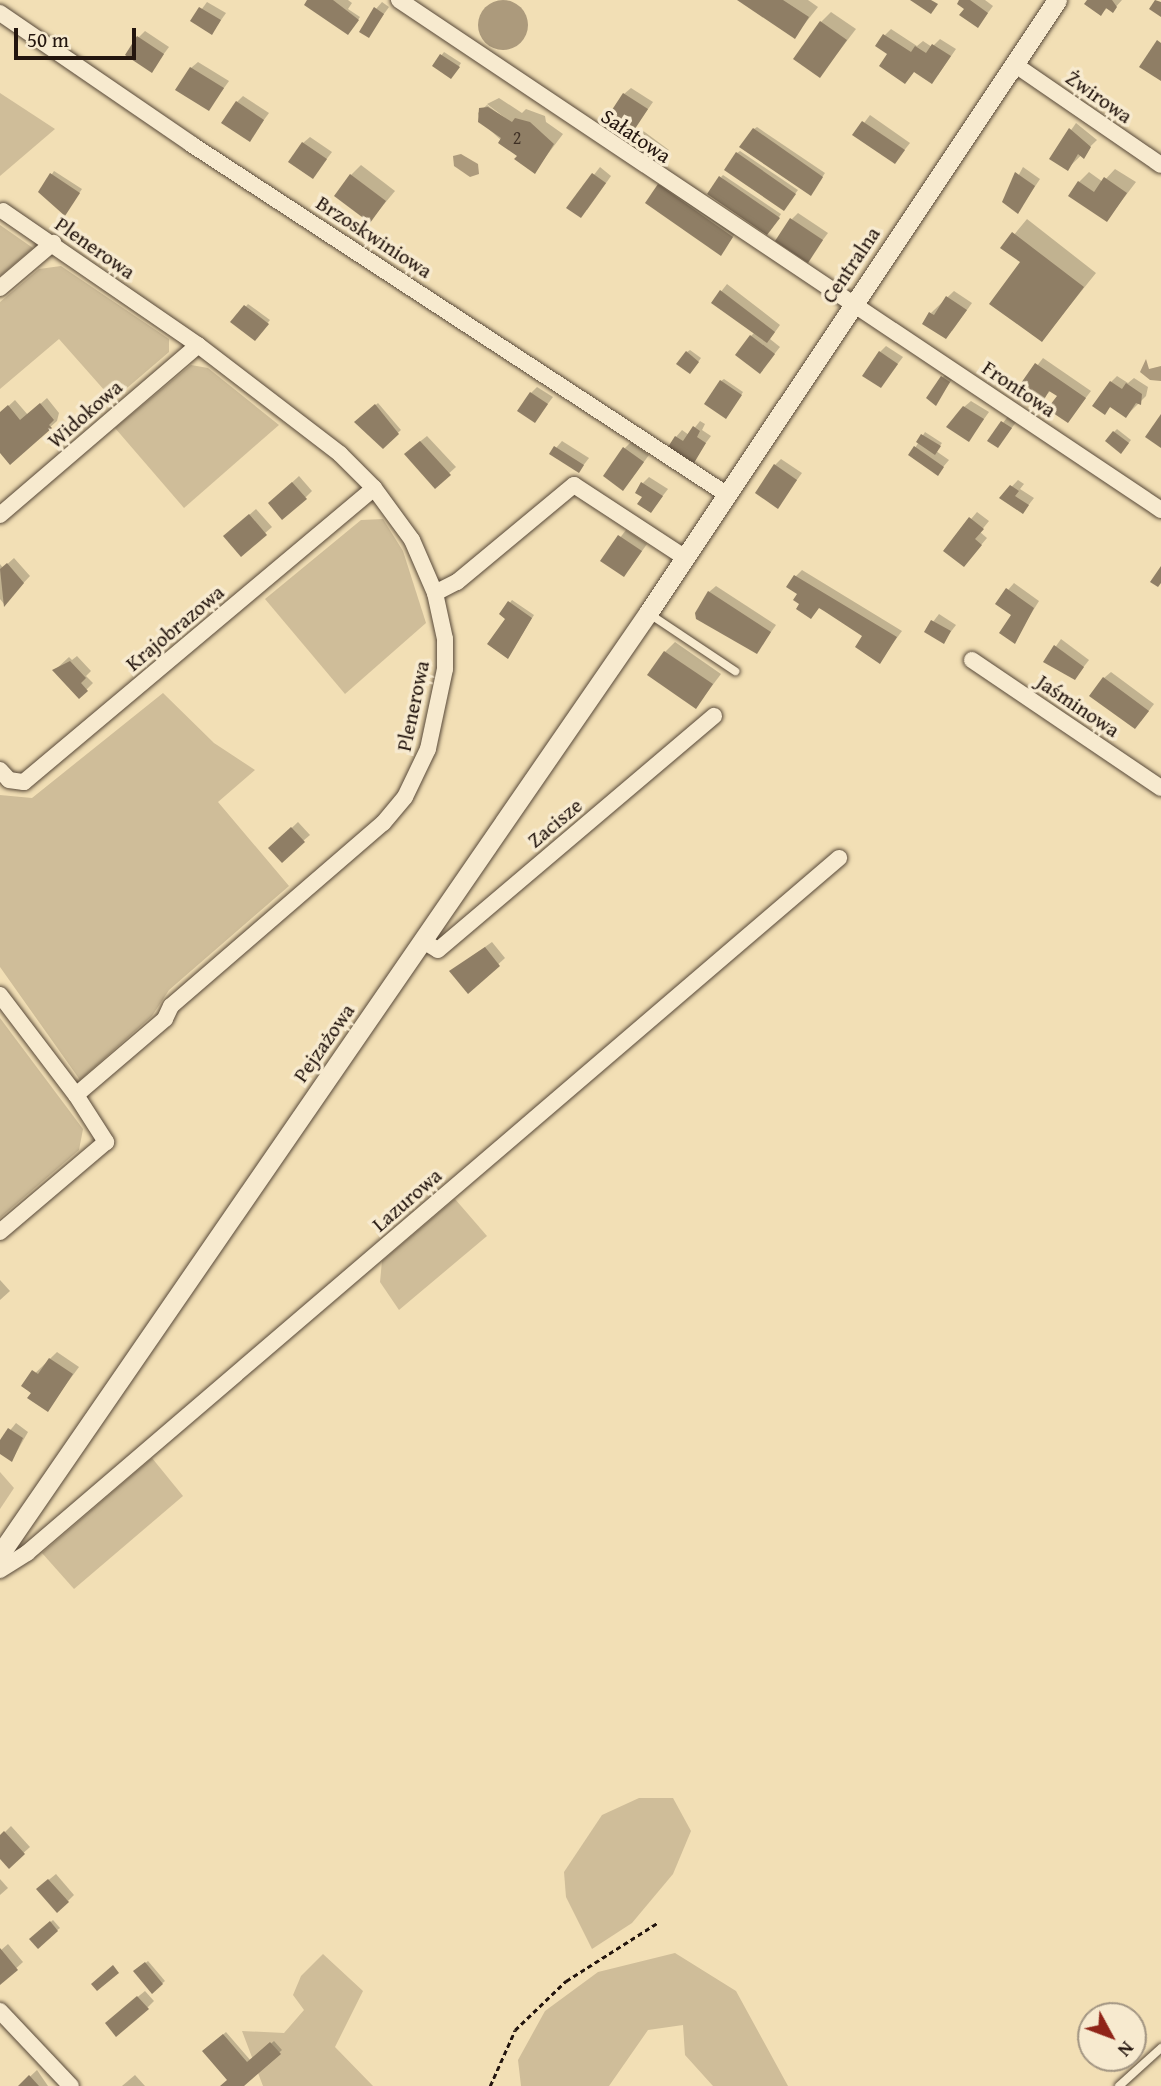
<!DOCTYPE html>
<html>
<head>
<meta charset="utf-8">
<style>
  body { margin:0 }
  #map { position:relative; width:1161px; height:2086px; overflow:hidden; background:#f2dfb5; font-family:"Gentium Book Plus",serif }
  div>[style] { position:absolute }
  .green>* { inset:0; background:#cfbd99 }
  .water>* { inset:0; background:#ac9a7c }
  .round { border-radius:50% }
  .shadow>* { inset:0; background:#0003 }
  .building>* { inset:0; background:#8f7e65 }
  .path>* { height:2.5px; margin-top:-1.25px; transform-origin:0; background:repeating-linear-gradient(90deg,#23150e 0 5px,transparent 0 8.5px) }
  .roads { filter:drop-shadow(0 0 2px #574838) drop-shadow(0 0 2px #574838) }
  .service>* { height:8px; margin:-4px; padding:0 4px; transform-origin:4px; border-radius:4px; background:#f7eacf }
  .minor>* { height:16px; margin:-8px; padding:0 8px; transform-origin:8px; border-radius:8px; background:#f7eacf }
  .tertiary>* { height:19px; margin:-9.5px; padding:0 9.5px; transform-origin:9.5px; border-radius:9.5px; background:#f7eacf }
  span { translate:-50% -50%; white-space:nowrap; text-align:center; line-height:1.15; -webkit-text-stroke:7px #f7eacf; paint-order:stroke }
  .number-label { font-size:18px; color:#3e2f24 }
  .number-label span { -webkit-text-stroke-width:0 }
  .street-label { font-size:21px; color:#23150e }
  .north { position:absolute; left:1077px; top:2002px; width:70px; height:70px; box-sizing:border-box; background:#f7eacf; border:2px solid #a29582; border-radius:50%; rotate:131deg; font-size:19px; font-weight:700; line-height:28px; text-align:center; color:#23150e }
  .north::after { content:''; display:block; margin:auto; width:24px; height:32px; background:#8f2418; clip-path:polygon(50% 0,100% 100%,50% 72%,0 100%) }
  .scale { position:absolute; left:14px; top:28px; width:122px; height:32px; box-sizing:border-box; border:4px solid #23150e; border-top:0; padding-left:9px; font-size:21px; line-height:24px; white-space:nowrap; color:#23150e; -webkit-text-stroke:5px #f7eacf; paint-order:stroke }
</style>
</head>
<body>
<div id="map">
  <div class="green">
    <div style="clip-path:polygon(0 93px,55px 129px,0 176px)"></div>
    <div style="clip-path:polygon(0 225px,33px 248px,0 276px)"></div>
    <div style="clip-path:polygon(61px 266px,169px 339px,169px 352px,113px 400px,59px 339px,0 389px,0 302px,39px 269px)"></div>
    <div style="clip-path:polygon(191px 365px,208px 368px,279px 425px,184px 508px,115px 428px)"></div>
    <div style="clip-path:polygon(383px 519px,403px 551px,426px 623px,345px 694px,265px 599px,361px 520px)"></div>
    <div style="clip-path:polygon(163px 693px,214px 743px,255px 770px,218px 802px,289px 886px,169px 990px,152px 1016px,80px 1080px,0 967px,0 795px,32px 798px)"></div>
    <div style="clip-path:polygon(0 1018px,83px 1129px,79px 1150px,0 1218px)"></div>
    <div style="clip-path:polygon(455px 1199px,487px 1236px,399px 1310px,380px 1282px,382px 1261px)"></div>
    <div style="clip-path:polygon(152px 1458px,183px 1496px,74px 1589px,42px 1553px)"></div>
    <div style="clip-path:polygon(0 1472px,14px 1488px,0 1509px)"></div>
    <div style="clip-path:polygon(639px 1798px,673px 1798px,691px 1831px,673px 1874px,632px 1923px,592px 1949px,566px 1897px,564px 1872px,602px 1815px)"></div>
    <div style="clip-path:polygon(675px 1953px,736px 1991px,788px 2086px,713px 2086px,685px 2055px,683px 2025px,648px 2030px,609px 2086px,521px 2086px,518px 2060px,545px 2011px,598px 1972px)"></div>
    <div style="clip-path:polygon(323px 1954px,363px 1991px,335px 2047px,373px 2086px,263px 2086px,242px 2031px,284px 2033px,304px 2010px,293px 1995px,301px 1976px)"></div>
  </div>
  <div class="water">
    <div class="round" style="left:478px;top:0;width:50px;height:50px"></div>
    <div style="clip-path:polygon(461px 154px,478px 164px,479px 174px,470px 177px,454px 166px,453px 156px)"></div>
    <div style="clip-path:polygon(1146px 359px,1149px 369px,1161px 366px,1161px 381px,1150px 380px,1140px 372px)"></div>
  </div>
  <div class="shadow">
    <div style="clip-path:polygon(309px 0,348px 0,352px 3px,348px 9px,360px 17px,351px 30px)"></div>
    <div style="clip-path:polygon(741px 0,808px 0,818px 7px,795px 36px)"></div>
    <div style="clip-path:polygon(961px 0,985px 0,993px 6px,978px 26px)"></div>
    <div style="clip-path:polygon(1089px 0,1122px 0,1113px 10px,1108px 7px,1101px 14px)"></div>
    <div style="clip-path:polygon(207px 2px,226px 13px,212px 33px,193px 21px)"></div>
    <div style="clip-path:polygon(382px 2px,389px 7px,368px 36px,376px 9px)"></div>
    <div style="clip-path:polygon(831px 12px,856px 29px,820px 76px,821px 22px)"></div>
    <div style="clip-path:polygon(891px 29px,917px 46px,923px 41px,932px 47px,940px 39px,956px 49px,938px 75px,915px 70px,905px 82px,889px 53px,885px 35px)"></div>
    <div style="clip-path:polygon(145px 31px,169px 47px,151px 71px,139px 37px)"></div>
    <div style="clip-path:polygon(444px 52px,461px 63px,454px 74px,434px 65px)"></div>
    <div style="clip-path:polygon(198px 62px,229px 81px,209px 109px,191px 68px)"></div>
    <div style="clip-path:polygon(631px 88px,653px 102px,629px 136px,624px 94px)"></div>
    <div style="clip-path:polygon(243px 96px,269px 113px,250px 139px,237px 102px)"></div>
    <div style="clip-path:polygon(499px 98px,522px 113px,526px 109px,545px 116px,546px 122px,563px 134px,535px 171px,480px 121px,478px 113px,487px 105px,518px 128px,487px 104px)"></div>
    <div style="clip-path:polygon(870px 115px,910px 143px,895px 162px,855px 135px)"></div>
    <div style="clip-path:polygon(1076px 123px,1097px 140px,1067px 169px,1051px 159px)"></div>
    <div style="clip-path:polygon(757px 127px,825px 173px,813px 191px,754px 129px)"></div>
    <div style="clip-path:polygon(642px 130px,669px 150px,656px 166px,636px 137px)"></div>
    <div style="clip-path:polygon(310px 137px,332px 152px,313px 177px,303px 143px)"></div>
    <div style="clip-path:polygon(740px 151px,798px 190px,786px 206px,737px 153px)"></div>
    <div style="clip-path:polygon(361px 165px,395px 191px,370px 221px,351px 175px)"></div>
    <div style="clip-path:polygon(600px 167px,611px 176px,587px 210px,569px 207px)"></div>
    <div style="clip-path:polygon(1023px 167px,1040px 179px,1018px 212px,1004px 202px)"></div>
    <div style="clip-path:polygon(1115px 169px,1136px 182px,1107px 220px,1079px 182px,1089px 172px,1103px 182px)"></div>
    <div style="clip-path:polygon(54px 171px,82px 189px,67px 211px,40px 192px)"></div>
    <div style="clip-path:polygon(723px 175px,781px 214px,770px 231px,721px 177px)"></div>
    <div style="clip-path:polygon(669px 176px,738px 230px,720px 254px,659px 186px)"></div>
    <div style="clip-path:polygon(798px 213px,828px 233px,807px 261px,792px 219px)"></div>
    <div style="clip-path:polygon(1027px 219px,1096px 273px,1042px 340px,1022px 262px,1003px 248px)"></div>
    <div style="clip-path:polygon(727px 284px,780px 325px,770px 339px,780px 347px,760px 372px,751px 336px,755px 332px,713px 302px)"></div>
    <div style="clip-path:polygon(954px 291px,972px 303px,952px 331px,931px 313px)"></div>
    <div style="clip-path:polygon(248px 304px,270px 320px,255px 339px,233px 322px)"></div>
    <div style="clip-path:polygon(886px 346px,903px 357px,881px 386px,880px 352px)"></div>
    <div style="clip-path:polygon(690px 350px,701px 358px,693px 369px,687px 352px)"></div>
    <div style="clip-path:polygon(1043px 358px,1091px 391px,1068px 421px,1059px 395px,1051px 390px,1042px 400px,1024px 383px)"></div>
    <div style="clip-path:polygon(949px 371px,955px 375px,936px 403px,943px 377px)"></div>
    <div style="clip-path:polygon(1117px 376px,1128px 383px,1134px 378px,1148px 387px,1146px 396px,1126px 416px,1111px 406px,1105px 412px,1111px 382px)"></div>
    <div style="clip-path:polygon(724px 379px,743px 392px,729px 414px,721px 381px)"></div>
    <div style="clip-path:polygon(537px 387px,553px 397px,535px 421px,531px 393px)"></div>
    <div style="clip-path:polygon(47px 398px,59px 413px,57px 421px,10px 462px,0 447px,0 414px,15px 400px,28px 415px)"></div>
    <div style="clip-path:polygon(971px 401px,989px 412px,969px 440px,964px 407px)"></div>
    <div style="clip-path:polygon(378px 403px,401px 430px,383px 446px,357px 422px)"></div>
    <div style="clip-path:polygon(1009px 415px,1017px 421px,998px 446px,990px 440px)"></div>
    <div style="clip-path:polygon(700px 421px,705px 424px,702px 430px,711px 436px,693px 460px,676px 437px,682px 430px,689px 435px)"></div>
    <div style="clip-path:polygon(1117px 429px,1131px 440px,1124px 449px,1114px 432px)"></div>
    <div style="clip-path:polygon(925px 432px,942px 443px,936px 451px,949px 460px,938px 473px,915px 448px)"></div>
    <div style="clip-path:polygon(427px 436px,456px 467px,435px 486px,412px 448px)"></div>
    <div style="clip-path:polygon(562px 441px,589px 458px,579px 471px,551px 454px)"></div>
    <div style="clip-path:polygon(631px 442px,649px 455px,629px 482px,625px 448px)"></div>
    <div style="clip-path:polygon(781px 459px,802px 473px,778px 506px,775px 465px)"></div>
    <div style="clip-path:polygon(299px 476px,312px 491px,306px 497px,270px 503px)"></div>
    <div style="clip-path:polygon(649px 477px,668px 489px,651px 511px,643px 483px)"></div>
    <div style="clip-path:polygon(1018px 480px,1024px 484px,1020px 489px,1034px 498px,1023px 512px,1001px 498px)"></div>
    <div style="clip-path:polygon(256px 509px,272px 527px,241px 554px,232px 530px)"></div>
    <div style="clip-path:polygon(977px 512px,989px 521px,980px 532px,987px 538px,970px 558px,945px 550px)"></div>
    <div style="clip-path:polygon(626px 530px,647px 544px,630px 568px,603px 560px)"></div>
    <div style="clip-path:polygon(14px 558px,30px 576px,4px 604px,0 599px,0 564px,3px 568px)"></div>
    <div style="clip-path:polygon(802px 570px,902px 631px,879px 662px,864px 636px,820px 606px,811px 617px,802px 604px,795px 577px)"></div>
    <div style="clip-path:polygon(1014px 583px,1039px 601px,1014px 641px,1008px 590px)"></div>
    <div style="clip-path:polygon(716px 586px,776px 625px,757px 652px,709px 592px)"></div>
    <div style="clip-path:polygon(512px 600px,534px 615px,510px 654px,508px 619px,501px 614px)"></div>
    <div style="clip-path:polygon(939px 614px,956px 625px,943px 642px,926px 631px)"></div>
    <div style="clip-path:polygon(1061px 639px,1089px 660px,1075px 678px,1045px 662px)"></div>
    <div style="clip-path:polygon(675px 642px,721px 674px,696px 707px,665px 652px)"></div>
    <div style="clip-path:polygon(77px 656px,91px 671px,86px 676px,93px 683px,79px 697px,55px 670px,69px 657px,72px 660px)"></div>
    <div style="clip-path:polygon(1111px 672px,1154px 704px,1141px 721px,1104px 678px)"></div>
    <div style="clip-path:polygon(298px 822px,310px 835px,303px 841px,277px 842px)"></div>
    <div style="clip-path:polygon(492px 942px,505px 958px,468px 992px,451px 971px)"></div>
    <div style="clip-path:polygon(0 1280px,10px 1291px,0 1300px)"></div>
    <div style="clip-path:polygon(57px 1352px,79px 1367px,47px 1410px,23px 1385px)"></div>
    <div style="clip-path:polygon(16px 1423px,28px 1432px,12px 1460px,0 1451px,0 1443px)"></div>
    <div style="clip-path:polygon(11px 1826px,30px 1847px,9px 1866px,0 1856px,0 1837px)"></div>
    <div style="clip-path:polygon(56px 1874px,74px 1895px,68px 1901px,45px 1883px)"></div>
    <div style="clip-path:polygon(0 1879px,8px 1888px,0 1895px)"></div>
    <div style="clip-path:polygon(53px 1920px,60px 1928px,38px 1946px,32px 1939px)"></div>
    <div style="clip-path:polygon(8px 1944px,23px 1962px,1px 1982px,0 1951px)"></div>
    <div style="clip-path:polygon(148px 1961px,165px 1981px,153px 1991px,136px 1971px)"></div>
    <div style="clip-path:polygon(145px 1991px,154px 2001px,147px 2008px,113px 2017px)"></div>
    <div style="clip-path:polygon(226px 2032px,251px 2061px,274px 2041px,282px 2050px,241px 2086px,222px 2086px,229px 2080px,205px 2051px)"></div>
    <div style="clip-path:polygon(37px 2070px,48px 2086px,20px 2086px)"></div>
    <div style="clip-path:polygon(135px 2075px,145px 2086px,122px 2086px)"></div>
  </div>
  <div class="building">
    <div style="clip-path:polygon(307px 0,333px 0,359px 20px,348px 35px,304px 5px)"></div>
    <div style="clip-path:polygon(737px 0,783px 0,809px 17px,795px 39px)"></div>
    <div style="clip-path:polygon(910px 0,931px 0,938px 4px,931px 14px)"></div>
    <div style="clip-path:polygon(959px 0,970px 0,988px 13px,978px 28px,959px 15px,964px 9px,957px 4px)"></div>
    <div style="clip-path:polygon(1087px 0,1112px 0,1117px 7px,1113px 13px,1106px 8px,1101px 16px,1084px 4px)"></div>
    <div style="clip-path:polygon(1155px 0,1161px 2px,1161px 17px,1149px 9px)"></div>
    <div style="clip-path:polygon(199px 7px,221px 20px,212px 35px,190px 21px)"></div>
    <div style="clip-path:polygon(374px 7px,384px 14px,369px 38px,359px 32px)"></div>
    <div style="clip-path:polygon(820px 21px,847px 40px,820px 78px,793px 59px)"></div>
    <div style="clip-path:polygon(883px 34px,911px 52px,915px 46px,926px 53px,932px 44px,951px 56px,932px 84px,914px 72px,905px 84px,879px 66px,887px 54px,875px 46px)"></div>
    <div style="clip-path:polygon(137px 36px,164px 54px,152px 73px,125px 55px)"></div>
    <div style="clip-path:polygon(1157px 40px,1161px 43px,1161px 81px,1139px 67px)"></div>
    <div style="clip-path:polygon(440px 54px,460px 67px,451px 79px,432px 66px)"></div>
    <div style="clip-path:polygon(190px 67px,224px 88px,209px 111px,175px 90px)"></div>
    <div style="clip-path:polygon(623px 93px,648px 109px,629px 138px,604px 122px)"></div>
    <div style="clip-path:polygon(236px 101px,264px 120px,250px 142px,221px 123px)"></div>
    <div style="clip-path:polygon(488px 107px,512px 122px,515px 118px,530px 122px,554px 144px,535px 174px,514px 159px,517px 156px,498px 143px,501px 138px,478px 122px,479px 108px)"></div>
    <div style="clip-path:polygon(862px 121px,905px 150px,895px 164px,852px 135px)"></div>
    <div style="clip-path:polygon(753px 128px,823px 177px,811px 196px,739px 147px)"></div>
    <div style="clip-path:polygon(1069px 128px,1091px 147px,1084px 159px,1078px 154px,1068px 171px,1049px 159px)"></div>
    <div style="clip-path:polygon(635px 136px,664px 157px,656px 168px,627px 147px)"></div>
    <div style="clip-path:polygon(302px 142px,327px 159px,313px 179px,288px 162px)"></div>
    <div style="clip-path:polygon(736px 152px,796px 194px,784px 211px,724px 170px)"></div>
    <div style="clip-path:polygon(1015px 172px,1035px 186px,1018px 214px,1002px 202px)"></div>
    <div style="clip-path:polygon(50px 173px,80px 193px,65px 216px,38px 192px)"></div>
    <div style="clip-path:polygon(592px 173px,606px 183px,581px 218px,566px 208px)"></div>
    <div style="clip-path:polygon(350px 174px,386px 201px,370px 223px,334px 196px)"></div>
    <div style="clip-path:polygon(719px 176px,780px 218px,767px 235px,707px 194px)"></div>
    <div style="clip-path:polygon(1104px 177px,1127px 193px,1107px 222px,1068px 196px,1078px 181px,1094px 192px)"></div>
    <div style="clip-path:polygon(658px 184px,733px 237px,721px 256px,645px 203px)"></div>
    <div style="clip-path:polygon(790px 218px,823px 240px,808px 263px,775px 241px)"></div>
    <div style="clip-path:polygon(1012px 232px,1084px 287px,1042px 342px,989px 304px,1020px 262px,1000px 248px)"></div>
    <div style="clip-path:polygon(720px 290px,775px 332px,767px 343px,711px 303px)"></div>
    <div style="clip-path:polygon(946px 296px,967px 310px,946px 339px,922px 324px,929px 312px,934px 315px)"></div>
    <div style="clip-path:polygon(244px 305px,269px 324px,255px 341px,230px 322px)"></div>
    <div style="clip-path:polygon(750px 335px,775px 354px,760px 374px,735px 355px)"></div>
    <div style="clip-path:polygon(686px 351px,699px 362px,690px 374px,676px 364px)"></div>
    <div style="clip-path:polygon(879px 351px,898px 364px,881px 388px,862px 376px)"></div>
    <div style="clip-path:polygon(1035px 363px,1086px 398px,1068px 423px,1047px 409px,1057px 396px,1049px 391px,1042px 403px,1021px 383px)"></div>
    <div style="clip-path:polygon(941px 376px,950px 382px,936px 406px,926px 398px)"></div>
    <div style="clip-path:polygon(720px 380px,742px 395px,726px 419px,704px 404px)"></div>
    <div style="clip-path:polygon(1110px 381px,1122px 389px,1126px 383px,1142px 394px,1141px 405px,1136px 403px,1126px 418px,1110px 407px,1105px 415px,1092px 406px)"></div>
    <div style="clip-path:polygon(530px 392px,548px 404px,535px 423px,517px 411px)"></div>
    <div style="clip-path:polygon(40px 403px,54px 420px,49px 425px,52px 428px,10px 465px,0 453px,0 412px,8px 405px,20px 420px)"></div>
    <div style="clip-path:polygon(375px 404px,399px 434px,383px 449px,354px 422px)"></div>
    <div style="clip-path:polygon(963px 406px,984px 419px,969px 442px,946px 427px)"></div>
    <div style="clip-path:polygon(1161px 414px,1161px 448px,1145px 437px)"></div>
    <div style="clip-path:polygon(1001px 421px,1012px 428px,998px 448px,987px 441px)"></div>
    <div style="clip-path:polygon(693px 426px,700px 431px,697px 437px,706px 443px,694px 463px,668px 447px,675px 436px,683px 441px)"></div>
    <div style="clip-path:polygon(1113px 431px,1129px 443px,1121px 454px,1105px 441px)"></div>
    <div style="clip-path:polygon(921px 434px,941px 446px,935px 455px,916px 442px)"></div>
    <div style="clip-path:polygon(420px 441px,451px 475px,435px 489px,404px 454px)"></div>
    <div style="clip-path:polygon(554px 446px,584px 465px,579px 473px,549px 454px)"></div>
    <div style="clip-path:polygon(914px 446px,944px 467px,938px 476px,908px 455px)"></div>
    <div style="clip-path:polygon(623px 447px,644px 462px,623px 491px,603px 476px)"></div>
    <div style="clip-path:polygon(774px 464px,797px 480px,778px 509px,755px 493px)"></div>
    <div style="clip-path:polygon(292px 482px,307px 499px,282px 520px,268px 503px)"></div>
    <div style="clip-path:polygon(641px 482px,663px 496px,651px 513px,637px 504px,642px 497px,635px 493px)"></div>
    <div style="clip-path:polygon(1010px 485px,1019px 491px,1015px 496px,1029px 505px,1023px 514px,999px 498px)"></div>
    <div style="clip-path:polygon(249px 514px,267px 535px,241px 557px,223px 536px)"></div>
    <div style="clip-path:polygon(969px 517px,984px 529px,975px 539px,982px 545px,964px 567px,943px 551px)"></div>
    <div style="clip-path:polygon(618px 535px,642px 551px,624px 577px,600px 561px)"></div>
    <div style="clip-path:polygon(7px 563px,24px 583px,4px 607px,0 569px)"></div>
    <div style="clip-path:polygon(1161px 566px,1161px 583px,1158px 587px,1150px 582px)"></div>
    <div style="clip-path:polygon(794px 575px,897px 637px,880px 664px,855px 647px,862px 636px,824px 611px,819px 608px,811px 619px,796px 609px,799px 604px,793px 600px,797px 594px,786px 587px)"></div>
    <div style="clip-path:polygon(1006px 588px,1034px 608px,1015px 644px,999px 633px,1011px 615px,995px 604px)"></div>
    <div style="clip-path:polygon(708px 591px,771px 632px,757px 654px,696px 619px,695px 613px)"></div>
    <div style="clip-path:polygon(508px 601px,532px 618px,508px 659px,487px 644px,505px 619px,499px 614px)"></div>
    <div style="clip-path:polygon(931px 620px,951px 631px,944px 644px,924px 632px)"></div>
    <div style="clip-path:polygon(1054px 645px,1084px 667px,1075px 680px,1043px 662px)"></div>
    <div style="clip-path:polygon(664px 651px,713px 684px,696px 709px,647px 675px)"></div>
    <div style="clip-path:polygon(70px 661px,86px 678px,81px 683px,88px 691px,79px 699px,52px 670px)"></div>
    <div style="clip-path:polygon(1103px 677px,1149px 711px,1135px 729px,1089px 696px)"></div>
    <div style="clip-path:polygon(291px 827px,305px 842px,282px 863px,268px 848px)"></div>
    <div style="clip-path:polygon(485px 947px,500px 966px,468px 994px,449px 971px)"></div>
    <div style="clip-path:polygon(49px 1358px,73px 1374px,48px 1412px,27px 1398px,31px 1393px,21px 1386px,32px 1370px,38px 1374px)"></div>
    <div style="clip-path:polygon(8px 1428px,23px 1438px,12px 1462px,0 1454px,0 1440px)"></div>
    <div style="clip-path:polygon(4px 1831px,25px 1854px,9px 1869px,0 1859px,0 1835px)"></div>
    <div style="clip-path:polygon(48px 1879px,69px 1902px,57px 1913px,36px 1889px)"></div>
    <div style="clip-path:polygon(50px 1921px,58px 1931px,38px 1949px,29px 1939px)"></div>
    <div style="clip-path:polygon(0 1948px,18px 1970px,0 1985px)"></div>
    <div style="clip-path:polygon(145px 1962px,163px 1984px,152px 1994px,133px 1971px)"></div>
    <div style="clip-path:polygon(113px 1965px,119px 1973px,97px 1991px,91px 1984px)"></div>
    <div style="clip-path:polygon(137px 1996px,149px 2009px,116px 2037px,105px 2023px)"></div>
    <div style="clip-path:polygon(223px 2034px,247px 2062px,270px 2042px,281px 2054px,244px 2086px,220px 2086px,227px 2080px,202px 2051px)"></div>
    <div style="clip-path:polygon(29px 2075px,39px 2086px,18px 2086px)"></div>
  </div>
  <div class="path">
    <div style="left:490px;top:2086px;width:61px;rotate:-65.9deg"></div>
    <div style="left:515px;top:2030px;width:71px;rotate:-43.9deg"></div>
    <div style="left:566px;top:1981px;width:108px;rotate:-32.5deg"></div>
  </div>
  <div class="roads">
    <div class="service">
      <div style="left:648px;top:613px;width:105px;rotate:33.7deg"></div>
      <div style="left:1119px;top:2086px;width:57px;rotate:-42.1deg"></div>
    </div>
    <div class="minor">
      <div style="left:399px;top:0;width:917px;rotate:33.79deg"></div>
      <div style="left:0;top:13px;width:232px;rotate:34.4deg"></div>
      <div style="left:191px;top:144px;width:639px;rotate:33.19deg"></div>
      <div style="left:1014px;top:64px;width:178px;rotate:34.5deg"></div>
      <div style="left:3px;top:211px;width:237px;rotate:34.5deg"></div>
      <div style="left:198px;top:345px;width:179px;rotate:37.5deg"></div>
      <div style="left:340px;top:454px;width:48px;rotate:45deg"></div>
      <div style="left:374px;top:488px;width:64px;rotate:53.8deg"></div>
      <div style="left:412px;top:540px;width:58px;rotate:66.5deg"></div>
      <div style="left:435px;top:593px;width:47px;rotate:77.7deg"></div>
      <div style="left:445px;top:639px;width:30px;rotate:90deg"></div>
      <div style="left:445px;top:669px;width:82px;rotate:102deg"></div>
      <div style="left:428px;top:749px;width:53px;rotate:115.6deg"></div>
      <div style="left:405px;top:797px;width:34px;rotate:130deg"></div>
      <div style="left:383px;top:823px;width:280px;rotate:139.2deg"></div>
      <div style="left:171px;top:1006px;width:14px;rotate:115deg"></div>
      <div style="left:165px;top:1019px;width:117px;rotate:139.5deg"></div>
      <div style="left:0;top:288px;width:70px;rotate:-40.3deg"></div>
      <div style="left:0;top:515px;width:261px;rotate:-40.6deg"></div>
      <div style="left:435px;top:593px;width:25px;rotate:-27deg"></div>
      <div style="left:457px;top:582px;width:152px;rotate:-39.7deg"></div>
      <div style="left:574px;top:485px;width:131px;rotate:33.2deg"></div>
      <div style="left:972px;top:660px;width:228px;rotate:34.1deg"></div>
      <div style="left:0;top:770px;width:13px;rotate:48deg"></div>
      <div style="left:9px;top:780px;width:15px;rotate:8deg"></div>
      <div style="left:24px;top:782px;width:457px;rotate:-40deg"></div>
      <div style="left:423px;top:941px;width:17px;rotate:31deg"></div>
      <div style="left:438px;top:950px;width:362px;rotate:-40.3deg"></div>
      <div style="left:0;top:995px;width:126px;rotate:52.8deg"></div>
      <div style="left:76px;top:1095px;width:56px;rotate:57.4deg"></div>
      <div style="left:106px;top:1142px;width:139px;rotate:139.7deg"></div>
      <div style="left:0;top:1570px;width:32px;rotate:-32deg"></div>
      <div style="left:27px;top:1553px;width:1069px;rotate:-40.56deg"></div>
      <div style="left:0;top:2011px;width:103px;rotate:46.6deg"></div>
    </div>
    <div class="tertiary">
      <div style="left:0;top:1554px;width:1143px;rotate:-55.45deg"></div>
      <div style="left:648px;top:613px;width:737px;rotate:-56.29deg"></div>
    </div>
  </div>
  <div class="number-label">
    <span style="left:517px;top:138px">2</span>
  </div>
  <div class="street-label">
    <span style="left:1099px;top:97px;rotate:35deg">Żwirowa</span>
    <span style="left:636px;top:136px;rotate:34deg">Sałatowa</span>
    <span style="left:374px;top:237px;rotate:33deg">Brzoskwiniowa</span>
    <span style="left:95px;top:248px;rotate:35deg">Plenerowa</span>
    <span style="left:851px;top:265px;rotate:-56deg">Centralna</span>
    <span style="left:1019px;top:389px;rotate:34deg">Frontowa</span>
    <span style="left:85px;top:414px;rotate:-41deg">Widokowa</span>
    <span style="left:175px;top:628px;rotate:-40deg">Krajobrazowa</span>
    <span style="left:413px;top:706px;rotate:-78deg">Plenerowa</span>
    <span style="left:1078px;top:706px;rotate:34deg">Jaśminowa</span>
    <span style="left:555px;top:823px;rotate:-40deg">Zacisze</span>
    <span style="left:324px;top:1043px;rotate:-55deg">Pejzażowa</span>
    <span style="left:407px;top:1200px;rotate:-41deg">Lazurowa</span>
  </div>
  <div class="north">N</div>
  <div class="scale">50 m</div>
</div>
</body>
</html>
